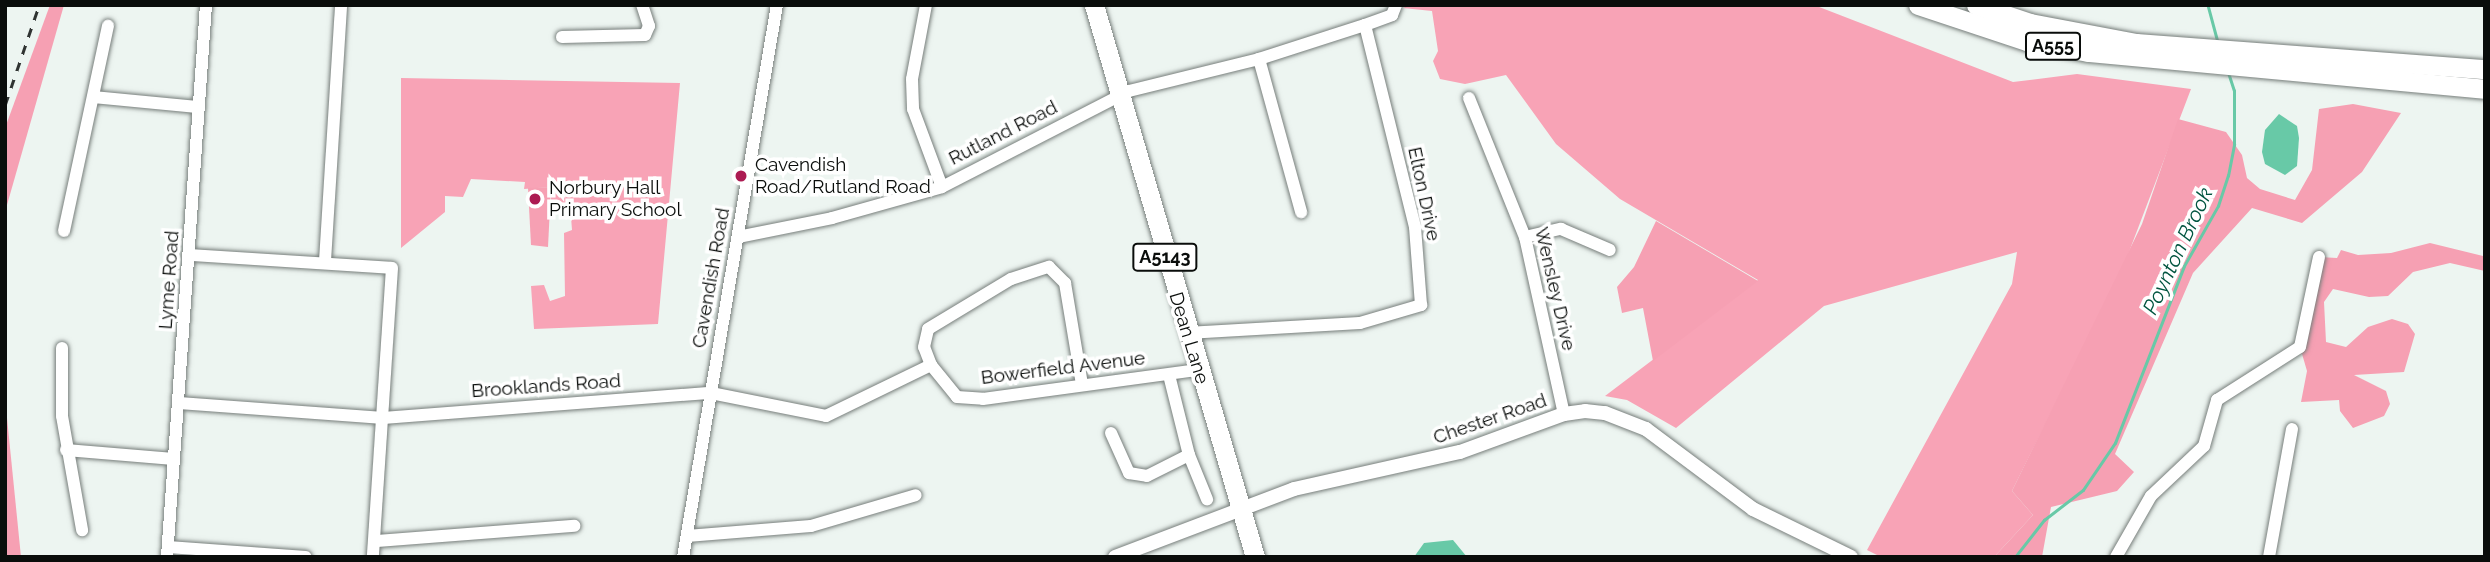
<!DOCTYPE html>
<html>
<head>
<meta charset="utf-8">
<style>
  body { margin:0 }
  #map { position:relative; width:2490px; height:562px; overflow:hidden; background:#edf5f1; font-family:Raleway,sans-serif }
  div>[style] { position:absolute }
  .green>* { inset:0; background:#f8a3b6 }
  .forest>* { inset:0; background:#f6a0b3 }
  .water>* { inset:0; background:#68c9a7 }
  .stream>* { height:2.5px; margin:-1.25px; padding:0 1.25px; transform-origin:1.25px; border-radius:1.25px; background:#68c9a7 }
  .roads { filter:drop-shadow(0 0 2px #777e7b) drop-shadow(0 0 2px #777e7b) }
  .minor>* { height:12px; margin:-6px; padding:0 6px; transform-origin:6px; border-radius:6px; background:#fff }
  .tertiary>* { height:14px; margin:-7px; padding:0 7px; transform-origin:7px; border-radius:7px; background:#fff }
  .primary>* { height:19px; margin:-9.5px; padding:0 9.5px; transform-origin:9.5px; border-radius:9.5px; background:#fff }
  .trunk>* { height:19px; margin:-9.5px; padding:0 9.5px; transform-origin:9.5px; border-radius:9.5px; background:#fff }
  .rail>* { height:2.5px; margin-top:-1.25px; transform-origin:0; background:repeating-linear-gradient(90deg,#303432 0 9px,transparent 0 18px) }
  .dots>* { width:19px; height:19px; translate:-50% -50%; box-sizing:border-box; border:4px solid #fff; border-radius:50% }
  span { translate:-50% -50%; white-space:nowrap; text-align:center; line-height:1.15; -webkit-text-stroke:7px #fff; paint-order:stroke }
  .shield-label span { padding:2px 5px; background:#fff; border:2px solid; border-radius:5px; -webkit-text-stroke-width:0 }
  .shield-label { font-size:18px; color:#0a0d0b; font-weight:700 }
  .street-label { font-size:19px; color:#0a0d0b }
  .poi-label { font-size:19px; color:#0a0d0b }
  .left { translate:0 -50%; text-align:left }
  .water-label { font-size:21px; color:#00543f; font-style:italic }
  .frame { position:absolute; inset:0; border:7px solid #0a0d0b; pointer-events:none }
</style>
</head>
<body>
<div id="map">
  <div class="green">
    <div style="clip-path:polygon(1410px 5px,1814px 5px,2013px 82px,2077px 74px,2191px 89px,2124px 265px,2012px 491px,2033px 515px,1994px 557px,1881px 557px,1867px 550px,2012px 284px,2017px 252px,1824px 306px,1676px 428px,1627px 400px,1605px 396px,1758px 280px,1620px 199px,1556px 144px,1506px 75px,1465px 84px,1440px 79px,1433px 61px,1438px 51px,1432px 11px,1403px 8px)"></div>
    <div style="clip-path:polygon(401px 78px,680px 83px,658px 324px,534px 329px,531px 286px,544px 285px,550px 301px,565px 296px,564px 233px,572px 230px,570px 204px,551px 203px,551px 187px,524px 189px,525px 182px,471px 179px,463px 197px,445px 196px,445px 212px,401px 248px)"></div>
  </div>
  <div class="forest">
    <div style="clip-path:polygon(50px 5px,64px 5px,5px 212px,5px 128px)"></div>
    <div style="clip-path:polygon(2353px 104px,2401px 113px,2362px 172px,2302px 223px,2252px 208px,2193px 273px,2115px 454px,2134px 472px,2117px 491px,2051px 507px,2042px 557px,1994px 557px,2033px 515px,2012px 491px,2142px 224px,2178px 119px,2226px 132px,2242px 155px,2247px 178px,2260px 189px,2295px 200px,2312px 170px,2319px 109px)"></div>
    <div style="clip-path:polygon(551px 187px,548px 247px,531px 245px,528px 188px)"></div>
    <div style="clip-path:polygon(1656px 221px,1758px 281px,1653px 361px,1643px 308px,1622px 313px,1617px 287px,1634px 267px)"></div>
    <div style="clip-path:polygon(2430px 243px,2483px 256px,2485px 271px,2450px 263px,2413px 272px,2388px 296px,2369px 297px,2333px 289px,2324px 302px,2326px 342px,2346px 347px,2368px 327px,2392px 319px,2408px 324px,2415px 334px,2404px 372px,2354px 375px,2386px 391px,2390px 404px,2384px 416px,2353px 428px,2340px 411px,2339px 400px,2301px 402px,2307px 371px,2300px 347px,2319px 257px,2337px 258px,2341px 250px,2358px 255px,2391px 253px)"></div>
    <div style="clip-path:polygon(5px 403px,6px 408px,21px 557px,6px 557px,5px 550px)"></div>
  </div>
  <div class="water">
    <div style="clip-path:polygon(2279px 114px,2297px 126px,2299px 138px,2297px 166px,2285px 175px,2265px 164px,2262px 152px,2265px 130px)"></div>
    <div style="clip-path:polygon(1453px 540px,1467px 557px,1414px 557px,1424px 543px)"></div>
  </div>
  <div class="stream">
    <div style="left:2208px;top:5px;width:38px;rotate:75deg"></div>
    <div style="left:2015px;top:557px;width:47px;rotate:-51.9deg"></div>
    <div style="left:2044px;top:520px;width:49px;rotate:-37.6deg"></div>
    <div style="left:2083px;top:490px;width:57px;rotate:-55.8deg"></div>
    <div style="left:2115px;top:443px;width:190px;rotate:-68.7deg"></div>
    <div style="left:2184px;top:266px;width:69px;rotate:-60.5deg"></div>
    <div style="left:2218px;top:206px;width:32px;rotate:-72deg"></div>
    <div style="left:2228px;top:176px;width:32px;rotate:-79deg"></div>
    <div style="left:2234px;top:145px;width:54px;rotate:-90deg"></div>
    <div style="left:2234px;top:91px;width:20px;rotate:-108deg"></div>
  </div>
  <div class="roads">
    <div class="minor">
      <div style="left:926px;top:5px;width:75px;rotate:100.7deg"></div>
      <div style="left:912px;top:79px;width:30px;rotate:88deg"></div>
      <div style="left:913px;top:109px;width:83px;rotate:69.6deg"></div>
      <div style="left:562px;top:37px;width:83px;rotate:-1.4deg"></div>
      <div style="left:645px;top:35px;width:10px;rotate:-66deg"></div>
      <div style="left:649px;top:26px;width:22px;rotate:-108deg"></div>
      <div style="left:1259px;top:59px;width:159px;rotate:74.6deg"></div>
      <div style="left:94px;top:97px;width:103px;rotate:5.5deg"></div>
      <div style="left:1469px;top:98px;width:150px;rotate:68.1deg"></div>
      <div style="left:1525px;top:237px;width:181px;rotate:77.6deg"></div>
      <div style="left:64px;top:231px;width:210px;rotate:-77.9deg"></div>
      <div style="left:738px;top:237px;width:96px;rotate:-11.4deg"></div>
      <div style="left:832px;top:218px;width:114px;rotate:-15.7deg"></div>
      <div style="left:942px;top:187px;width:210px;rotate:-27.2deg"></div>
      <div style="left:1129px;top:91px;width:134px;rotate:-13.8deg"></div>
      <div style="left:1259px;top:59px;width:111px;rotate:-17.8deg"></div>
      <div style="left:1365px;top:25px;width:29px;rotate:-20deg"></div>
      <div style="left:1392px;top:15px;width:11px;rotate:-68deg"></div>
      <div style="left:1525px;top:237px;width:37px;rotate:-13deg"></div>
      <div style="left:1561px;top:229px;width:53px;rotate:23.2deg"></div>
      <div style="left:191px;top:255px;width:201px;rotate:3.7deg"></div>
      <div style="left:392px;top:268px;width:290px;rotate:93.8deg"></div>
      <div style="left:325px;top:261px;width:256px;rotate:-86.4deg"></div>
      <div style="left:1187px;top:333px;width:173px;rotate:-3.3deg"></div>
      <div style="left:1360px;top:323px;width:64px;rotate:-16.4deg"></div>
      <div style="left:1421px;top:305px;width:78px;rotate:-94.4deg"></div>
      <div style="left:1415px;top:227px;width:208px;rotate:-103.9deg"></div>
      <div style="left:62px;top:348px;width:68px;rotate:90deg"></div>
      <div style="left:62px;top:416px;width:116px;rotate:80deg"></div>
      <div style="left:931px;top:365px;width:19px;rotate:-111deg"></div>
      <div style="left:924px;top:347px;width:18px;rotate:-77deg"></div>
      <div style="left:928px;top:329px;width:97px;rotate:-31.1deg"></div>
      <div style="left:1011px;top:279px;width:40px;rotate:-18deg"></div>
      <div style="left:1049px;top:267px;width:23px;rotate:45deg"></div>
      <div style="left:1065px;top:283px;width:103px;rotate:80.5deg"></div>
      <div style="left:1169px;top:375px;width:82px;rotate:76deg"></div>
      <div style="left:1189px;top:455px;width:48px;rotate:67.8deg"></div>
      <div style="left:179px;top:403px;width:205px;rotate:4.2deg"></div>
      <div style="left:383px;top:418px;width:329px;rotate:-4.4deg"></div>
      <div style="left:711px;top:393px;width:117px;rotate:11.3deg"></div>
      <div style="left:826px;top:416px;width:117px;rotate:-25.9deg"></div>
      <div style="left:931px;top:365px;width:41px;rotate:50.9deg"></div>
      <div style="left:957px;top:397px;width:26px;rotate:4deg"></div>
      <div style="left:983px;top:399px;width:217px;rotate:-7.7deg"></div>
      <div style="left:1111px;top:433px;width:44px;rotate:65.8deg"></div>
      <div style="left:1129px;top:473px;width:18px;rotate:9deg"></div>
      <div style="left:1147px;top:476px;width:47px;rotate:-26.6deg"></div>
      <div style="left:66px;top:450px;width:108px;rotate:4.8deg"></div>
      <div style="left:687px;top:536px;width:124px;rotate:-4.6deg"></div>
      <div style="left:811px;top:526px;width:109px;rotate:-16.4deg"></div>
      <div style="left:377px;top:541px;width:198px;rotate:-4.4deg"></div>
      <div style="left:168px;top:547px;width:138px;rotate:4.1deg"></div>
      <div style="left:167px;top:557px;width:553px;rotate:-85.96deg"></div>
      <div style="left:683px;top:557px;width:560px;rotate:-80.34deg"></div>
      <div style="left:2116px;top:557px;width:70px;rotate:-60.2deg"></div>
      <div style="left:2151px;top:496px;width:73px;rotate:-43.3deg"></div>
      <div style="left:2204px;top:446px;width:48px;rotate:-74.2deg"></div>
      <div style="left:2217px;top:400px;width:98px;rotate:-32.6deg"></div>
      <div style="left:2300px;top:347px;width:92px;rotate:-78.1deg"></div>
      <div style="left:2269px;top:557px;width:130px;rotate:-79.8deg"></div>
    </div>
    <div class="tertiary">
      <div style="left:1115px;top:557px;width:191px;rotate:-20.8deg"></div>
      <div style="left:1294px;top:489px;width:170px;rotate:-12.6deg"></div>
      <div style="left:1460px;top:452px;width:111px;rotate:-20.1deg"></div>
      <div style="left:1564px;top:414px;width:21px;rotate:-8deg"></div>
      <div style="left:1585px;top:411px;width:20px;rotate:6deg"></div>
      <div style="left:1605px;top:413px;width:44px;rotate:21.3deg"></div>
      <div style="left:1646px;top:429px;width:134px;rotate:36.8deg"></div>
      <div style="left:1753px;top:509px;width:109px;rotate:26.1deg"></div>
    </div>
    <div class="primary">
      <div style="left:1094px;top:5px;width:575px;rotate:73.74deg"></div>
    </div>
    <div class="trunk">
      <div style="left:1918px;top:5px;width:115px;rotate:18.3deg"></div>
      <div style="left:2027px;top:41px;width:62px;rotate:10.2deg"></div>
      <div style="left:2088px;top:52px;width:399px;rotate:5.3deg"></div>
      <div style="left:1976px;top:5px;width:57px;rotate:18.4deg"></div>
      <div style="left:2030px;top:23px;width:108px;rotate:10.7deg"></div>
      <div style="left:2136px;top:43px;width:350px;rotate:4.3deg"></div>
    </div>
  </div>
  <div class="rail">
    <div style="left:5px;top:105px;width:106px;rotate:-71.2deg"></div>
  </div>
  <div class="dots">
    <div style="left:741px;top:176px;background:#ac1b52"></div>
    <div style="left:535px;top:199px;background:#ac1b52"></div>
  </div>
  <div class="shield-label">
    <span style="left:2053px;top:46px">A555</span>
    <span style="left:1165px;top:257px">A5143</span>
  </div>
  <div class="street-label">
    <span style="left:1003px;top:133px;rotate:-27deg">Rutland Road</span>
    <span style="left:1424px;top:194px;rotate:78deg">Elton Drive</span>
    <span style="left:711px;top:278px;rotate:-80deg">Cavendish Road</span>
    <span style="left:169px;top:280px;rotate:-86deg">Lyme Road</span>
    <span style="left:1555px;top:289px;rotate:77deg">Wensley Drive</span>
    <span style="left:1189px;top:338px;rotate:73deg">Dean Lane</span>
    <span style="left:1063px;top:368px;rotate:-7deg">Bowerfield Avenue</span>
    <span style="left:546px;top:386px;rotate:-4deg">Brooklands Road</span>
    <span style="left:1490px;top:419px;rotate:-19deg">Chester Road</span>
  </div>
  <div class="poi-label">
    <span class="left" style="left:755px;top:176px">Cavendish<br>Road/Rutland Road</span>
    <span class="left" style="left:549px;top:199px">Norbury Hall<br>Primary School</span>
  </div>
  <div class="water-label">
    <span style="left:2178px;top:251px;rotate:-65deg">Poynton Brook</span>
  </div>
  <div class="frame"></div>
</div>
</body>
</html>
